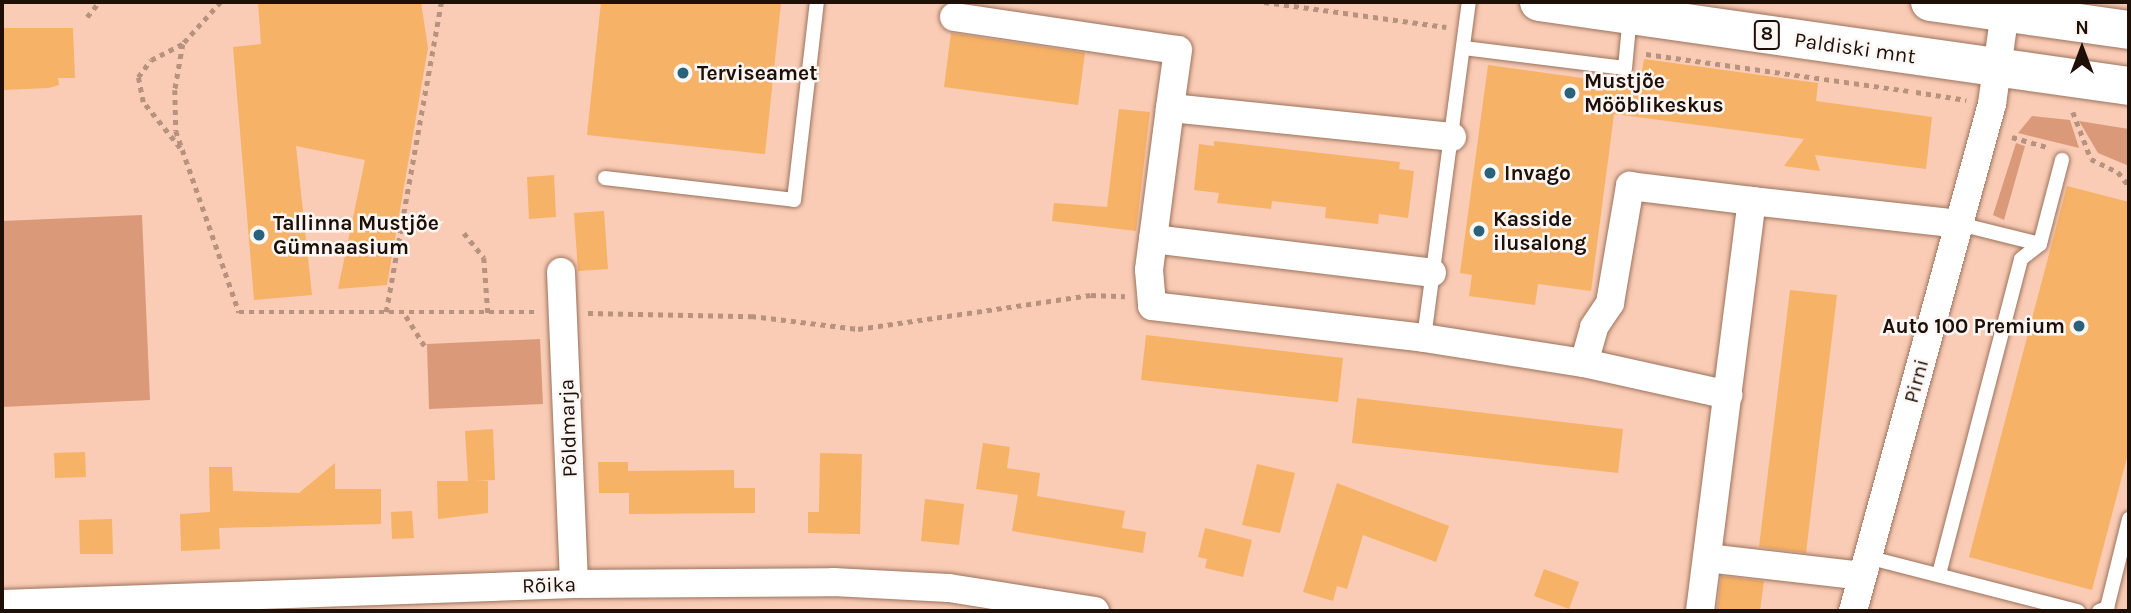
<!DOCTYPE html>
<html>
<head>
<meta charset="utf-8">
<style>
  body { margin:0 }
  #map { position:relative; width:2131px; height:613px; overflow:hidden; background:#faccb5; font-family:Karla,sans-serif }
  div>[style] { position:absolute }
  .green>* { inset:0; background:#da9a7a }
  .building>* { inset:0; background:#f6b266 }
  .path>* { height:4.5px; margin-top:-2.25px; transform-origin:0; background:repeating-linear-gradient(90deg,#b6927f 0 5px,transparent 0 10px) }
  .roads { filter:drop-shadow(0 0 2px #9c735e) drop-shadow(0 0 2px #9c735e) }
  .lane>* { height:14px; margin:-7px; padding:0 7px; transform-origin:7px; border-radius:7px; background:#fff }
  .street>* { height:28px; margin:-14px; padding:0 14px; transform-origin:14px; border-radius:14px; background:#fff }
  .primary>* { height:38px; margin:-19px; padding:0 19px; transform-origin:19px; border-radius:19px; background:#fff }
  .dots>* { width:19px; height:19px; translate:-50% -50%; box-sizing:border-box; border:4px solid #fcf7f5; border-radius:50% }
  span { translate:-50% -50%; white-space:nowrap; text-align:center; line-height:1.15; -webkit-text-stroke:5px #fcf7f5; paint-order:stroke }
  .shield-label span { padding:2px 5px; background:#fcf7f5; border:2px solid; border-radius:5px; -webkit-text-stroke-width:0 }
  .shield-label { font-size:19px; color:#1e0f07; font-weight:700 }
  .street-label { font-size:21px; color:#1e0f07 }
  .poi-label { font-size:21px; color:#1e0f07; font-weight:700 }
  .left { translate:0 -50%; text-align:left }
  .right { translate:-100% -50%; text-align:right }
  .frame { position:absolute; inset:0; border:4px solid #1e0f07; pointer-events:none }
  .north { position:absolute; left:2047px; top:14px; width:70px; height:70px; -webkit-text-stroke:5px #fcf7f5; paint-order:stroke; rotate:0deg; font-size:19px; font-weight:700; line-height:28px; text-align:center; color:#1e0f07 }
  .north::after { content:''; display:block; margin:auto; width:24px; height:32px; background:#1e0f07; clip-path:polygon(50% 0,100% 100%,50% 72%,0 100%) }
</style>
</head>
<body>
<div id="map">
  <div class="green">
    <div style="clip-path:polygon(2032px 116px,2070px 120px,2079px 148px,2018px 133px)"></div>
    <div style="clip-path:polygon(2079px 121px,2129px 129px,2129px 166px,2098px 153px)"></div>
    <div style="clip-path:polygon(2016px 143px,2025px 146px,2004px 220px,1993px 215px)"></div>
    <div style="clip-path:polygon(142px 215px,150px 400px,2px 407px,2px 221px)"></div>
    <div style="clip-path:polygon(540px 339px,543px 404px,429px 409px,427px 344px)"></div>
  </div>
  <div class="building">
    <div style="clip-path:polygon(258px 2px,421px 2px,428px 48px,387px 285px,338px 289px,365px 160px,296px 146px,312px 295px,254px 300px,233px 47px,261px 44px)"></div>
    <div style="clip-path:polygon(601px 2px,781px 3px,765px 154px,587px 135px)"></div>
    <div style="clip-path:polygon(2px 28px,73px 28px,75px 78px,58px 78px,59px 85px,49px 88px,2px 90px)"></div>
    <div style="clip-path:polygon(951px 33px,1085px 53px,1078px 105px,944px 87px)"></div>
    <div style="clip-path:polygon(1644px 59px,1818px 83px,1816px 101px,1932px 117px,1926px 169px,1815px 155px,1820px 171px,1784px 166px,1804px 139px,1614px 114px,1591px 291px,1538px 284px,1535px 305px,1469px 296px,1472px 275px,1460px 273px,1488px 65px,1640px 86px)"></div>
    <div style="clip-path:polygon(1119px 109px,1150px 112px,1136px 231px,1052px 221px,1054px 203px,1107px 207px)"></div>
    <div style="clip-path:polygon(1214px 141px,1400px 162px,1399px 169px,1414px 171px,1408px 218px,1379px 214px,1378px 224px,1325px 218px,1326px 207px,1272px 201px,1271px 209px,1217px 203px,1219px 193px,1194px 190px,1199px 144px,1214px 146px)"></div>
    <div style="clip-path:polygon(554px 175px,556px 217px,529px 219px,527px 177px)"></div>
    <div style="clip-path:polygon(2067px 186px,2129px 202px,2129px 450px,2092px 590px,1969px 557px)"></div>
    <div style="clip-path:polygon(604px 211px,608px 269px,578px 271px,574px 213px)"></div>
    <div style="clip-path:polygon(1790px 290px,1837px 295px,1806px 553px,1759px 547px)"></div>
    <div style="clip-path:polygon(1146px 335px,1343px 358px,1338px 402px,1141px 380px)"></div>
    <div style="clip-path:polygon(1357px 398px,1623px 429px,1618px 473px,1352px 443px)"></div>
    <div style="clip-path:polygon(493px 429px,495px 480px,474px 481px,488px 481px,488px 513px,438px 519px,437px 481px,468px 481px,465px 431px)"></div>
    <div style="clip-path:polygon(983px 443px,1010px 447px,1007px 468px,1040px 473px,1037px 496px,1125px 511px,1122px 528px,1146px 532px,1143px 553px,1012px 531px,1018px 495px,976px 489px)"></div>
    <div style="clip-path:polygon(85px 452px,86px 477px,55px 478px,54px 453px)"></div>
    <div style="clip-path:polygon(820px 453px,862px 454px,860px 534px,808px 533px,808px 512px,819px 512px)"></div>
    <div style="clip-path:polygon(598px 462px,628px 462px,628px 471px,734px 470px,734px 488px,755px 488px,755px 513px,629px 514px,629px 493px,599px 493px)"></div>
    <div style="clip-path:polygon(335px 463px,335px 489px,381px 489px,381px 524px,219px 528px,220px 549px,181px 551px,180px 514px,210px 512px,209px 467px,232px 467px,233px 491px,299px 493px)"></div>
    <div style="clip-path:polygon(1257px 464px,1295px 473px,1280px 533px,1242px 525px)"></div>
    <div style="clip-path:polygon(1337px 483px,1449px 526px,1436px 562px,1363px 535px,1347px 589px,1337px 586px,1333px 601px,1303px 592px)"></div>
    <div style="clip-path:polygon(925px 499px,964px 504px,959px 545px,921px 541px)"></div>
    <div style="clip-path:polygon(412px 511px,414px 538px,392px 539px,391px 512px)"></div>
    <div style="clip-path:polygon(112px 519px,113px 554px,80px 554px,79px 520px)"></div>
    <div style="clip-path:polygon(1205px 528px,1252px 540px,1243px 577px,1205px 568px,1207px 559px,1198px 557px)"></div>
    <div style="clip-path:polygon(1544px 569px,1579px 582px,1569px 609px,1534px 596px)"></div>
    <div style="clip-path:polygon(1721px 576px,1764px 581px,1760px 611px,1717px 611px)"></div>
  </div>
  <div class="path">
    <div style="left:221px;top:2px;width:57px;rotate:132.1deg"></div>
    <div style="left:183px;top:44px;width:47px;rotate:99.9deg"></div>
    <div style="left:175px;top:90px;width:41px;rotate:88.6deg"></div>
    <div style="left:176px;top:131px;width:192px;rotate:70.8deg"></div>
    <div style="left:239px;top:312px;width:298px"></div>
    <div style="left:1264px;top:2px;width:184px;rotate:7.8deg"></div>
    <div style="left:87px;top:17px;width:19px;rotate:-51deg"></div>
    <div style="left:1646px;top:54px;width:265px;rotate:8deg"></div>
    <div style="left:1916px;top:92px;width:51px;rotate:9.1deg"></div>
    <div style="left:2073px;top:112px;width:50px;rotate:69deg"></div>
    <div style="left:2091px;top:159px;width:30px;rotate:26deg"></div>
    <div style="left:2118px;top:172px;width:18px;rotate:52deg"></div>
    <div style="left:2012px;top:137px;width:37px;rotate:16deg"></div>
    <div style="left:180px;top:148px;width:59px;rotate:-128.8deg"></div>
    <div style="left:143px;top:102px;width:25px;rotate:-101deg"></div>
    <div style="left:138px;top:77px;width:21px;rotate:-53deg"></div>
    <div style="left:151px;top:60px;width:35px;rotate:-27deg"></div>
    <div style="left:464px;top:233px;width:32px;rotate:51deg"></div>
    <div style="left:484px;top:258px;width:55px;rotate:85.8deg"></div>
    <div style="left:386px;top:312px;width:315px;rotate:-79.9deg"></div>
    <div style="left:588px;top:313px;width:163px;rotate:1.1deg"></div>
    <div style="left:751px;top:316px;width:108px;rotate:6.9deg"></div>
    <div style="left:858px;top:329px;width:235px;rotate:-8.3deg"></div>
    <div style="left:1091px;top:295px;width:34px;rotate:2deg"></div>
    <div style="left:406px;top:316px;width:40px;rotate:58deg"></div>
  </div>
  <div class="roads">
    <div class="lane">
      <div style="left:1464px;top:48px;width:162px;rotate:7.1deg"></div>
      <div style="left:1625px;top:68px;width:53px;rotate:-84.6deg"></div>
      <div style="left:605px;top:178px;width:190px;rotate:6.6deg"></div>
      <div style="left:794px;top:200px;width:199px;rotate:-83.4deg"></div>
      <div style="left:1959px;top:224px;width:83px;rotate:13.9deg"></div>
      <div style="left:1424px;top:338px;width:339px;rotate:-82.4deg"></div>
      <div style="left:1867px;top:557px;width:218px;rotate:14.4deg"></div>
      <div style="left:1939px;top:574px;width:325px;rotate:-75.4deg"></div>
      <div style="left:2021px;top:259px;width:24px;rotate:-38deg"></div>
      <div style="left:2040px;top:244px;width:87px;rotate:-75.3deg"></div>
      <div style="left:2099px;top:611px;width:9px;rotate:-21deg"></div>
      <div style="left:2107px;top:608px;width:92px;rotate:-76.1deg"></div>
    </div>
    <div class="street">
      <div style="left:954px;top:17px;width:226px;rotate:8.4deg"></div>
      <div style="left:1178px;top:50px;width:59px;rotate:97.9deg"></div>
      <div style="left:1452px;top:137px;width:283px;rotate:-174.1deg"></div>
      <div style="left:1170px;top:108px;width:163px;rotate:97.4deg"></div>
      <div style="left:1149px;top:270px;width:36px;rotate:85deg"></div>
      <div style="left:1152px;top:306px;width:274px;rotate:6.7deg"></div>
      <div style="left:1424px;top:338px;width:162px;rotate:8.9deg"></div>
      <div style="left:1584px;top:363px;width:148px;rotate:12.5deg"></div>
      <div style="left:1153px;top:239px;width:281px;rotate:6.9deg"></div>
      <div style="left:561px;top:272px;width:312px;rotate:87.6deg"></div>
      <div style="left:1584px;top:363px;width:37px;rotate:-74deg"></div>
      <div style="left:1594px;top:327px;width:29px;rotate:-56deg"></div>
      <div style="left:1610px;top:303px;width:119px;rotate:-80.3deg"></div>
      <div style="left:1630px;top:186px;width:123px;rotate:7deg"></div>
      <div style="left:1707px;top:558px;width:156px;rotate:6.6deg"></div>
      <div style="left:2px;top:604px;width:572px;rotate:-2deg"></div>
      <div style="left:574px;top:584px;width:259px;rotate:-0.4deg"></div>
      <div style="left:833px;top:582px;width:116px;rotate:3deg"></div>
      <div style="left:949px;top:588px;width:148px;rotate:9deg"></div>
      <div style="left:1700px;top:611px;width:413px;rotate:-82.8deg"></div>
      <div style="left:1752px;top:201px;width:208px;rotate:6.3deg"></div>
      <div style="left:1853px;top:611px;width:526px;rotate:-74.67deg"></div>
      <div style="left:1992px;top:104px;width:93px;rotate:-82deg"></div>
    </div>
    <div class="primary">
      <div style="left:1539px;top:2px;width:596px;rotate:8.1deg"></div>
      <div style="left:1930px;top:2px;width:201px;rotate:8deg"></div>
    </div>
  </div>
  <div class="dots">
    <div style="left:683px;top:73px;background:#28637b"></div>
    <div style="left:1570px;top:93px;background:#28637b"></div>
    <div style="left:1490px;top:173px;background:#28637b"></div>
    <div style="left:1479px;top:231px;background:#28637b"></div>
    <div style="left:259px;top:235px;background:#28637b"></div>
    <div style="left:2079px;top:326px;background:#28637b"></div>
  </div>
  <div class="shield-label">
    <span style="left:1767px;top:35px">8</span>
  </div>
  <div class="street-label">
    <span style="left:1855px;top:48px;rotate:8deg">Paldiski mnt</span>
    <span style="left:1916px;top:381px;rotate:-75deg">Pirni</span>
    <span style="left:568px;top:428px;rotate:-92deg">Põldmarja</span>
    <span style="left:549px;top:585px;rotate:-2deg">Rõika</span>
  </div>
  <div class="poi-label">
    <span class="left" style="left:697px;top:73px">Terviseamet</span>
    <span class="left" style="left:1584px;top:93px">Mustjõe<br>Mööblikeskus</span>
    <span class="left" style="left:1504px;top:173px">Invago</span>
    <span class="left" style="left:1493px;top:231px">Kasside<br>ilusalong</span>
    <span class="left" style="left:273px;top:235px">Tallinna Mustjõe<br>Gümnaasium</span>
    <span class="right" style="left:2065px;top:326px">Auto 100 Premium</span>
  </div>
  <div class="frame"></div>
  <div class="north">N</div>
</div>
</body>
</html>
